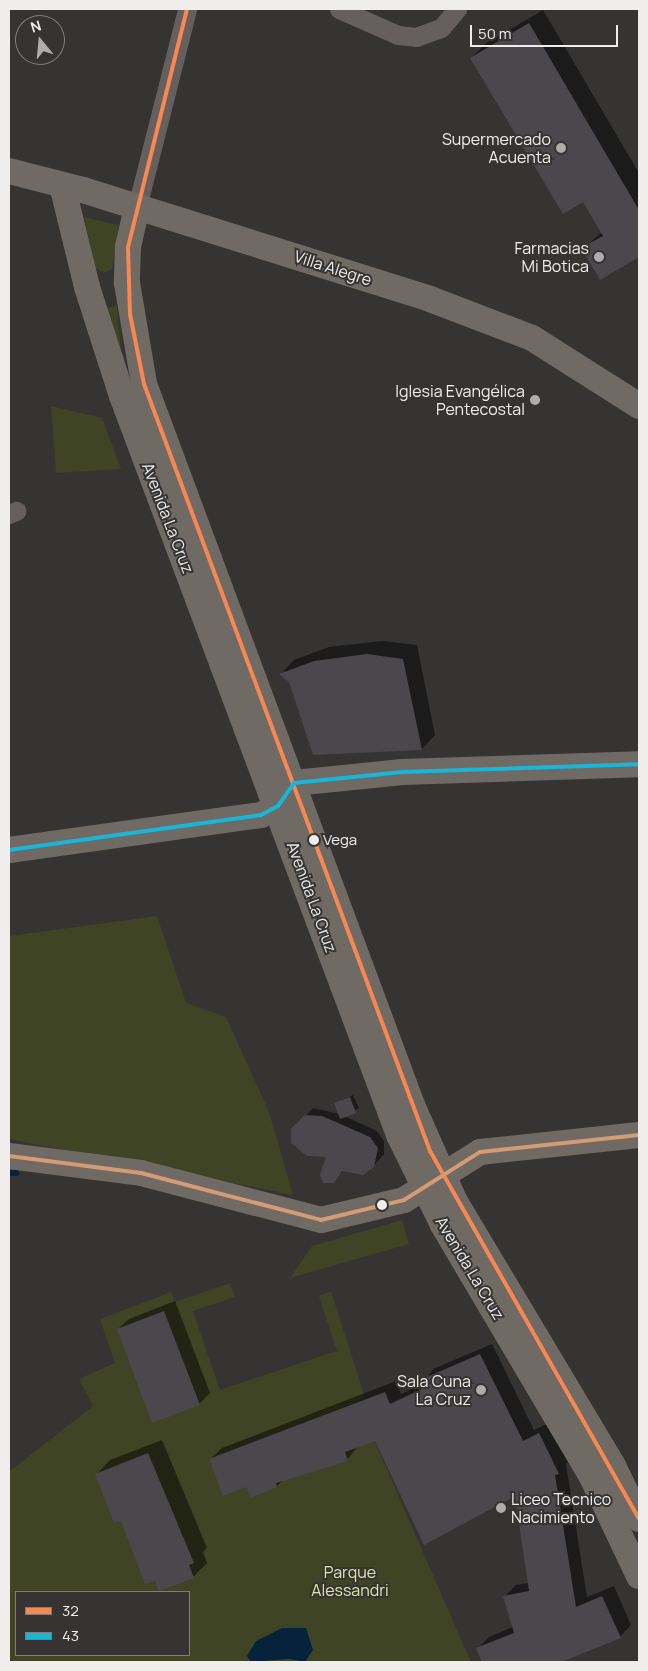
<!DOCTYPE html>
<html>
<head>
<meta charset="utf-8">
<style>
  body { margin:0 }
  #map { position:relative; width:648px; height:1671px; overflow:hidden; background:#353433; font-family:Manrope,sans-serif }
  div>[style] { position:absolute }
  .green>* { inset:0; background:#3f4424 }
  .water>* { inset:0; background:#06233b }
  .shadow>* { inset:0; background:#0007 }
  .stream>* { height:5.5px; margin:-2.75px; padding:0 2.75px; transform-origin:2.75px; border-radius:2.75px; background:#06233b }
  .building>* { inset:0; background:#4b484d }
  .street>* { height:19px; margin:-9.5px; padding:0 9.5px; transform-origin:9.5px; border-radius:9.5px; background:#65605d }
  .secondary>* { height:26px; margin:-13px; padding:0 13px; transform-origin:13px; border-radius:13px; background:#706a65 }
  .bus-1>* { height:4px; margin:-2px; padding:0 2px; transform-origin:2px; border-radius:2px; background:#f88751 }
  .bus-2>* { height:4px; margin:-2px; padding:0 2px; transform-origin:2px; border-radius:2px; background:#1ab6d8 }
  .bus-3>* { height:4px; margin:-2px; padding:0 2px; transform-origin:2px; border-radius:2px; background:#d39c74 }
  .dots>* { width:14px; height:14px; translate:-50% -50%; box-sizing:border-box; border:2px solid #363432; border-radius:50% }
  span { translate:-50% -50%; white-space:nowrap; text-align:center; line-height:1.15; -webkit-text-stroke:4px #363432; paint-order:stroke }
  .bus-label { font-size:15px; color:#efeeec }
  .left { translate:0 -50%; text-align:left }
  .poi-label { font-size:16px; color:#efeeec }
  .right { translate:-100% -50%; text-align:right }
  .street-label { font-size:16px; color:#efeeec }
  .park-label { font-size:16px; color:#dbe9a2 }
  .frame { position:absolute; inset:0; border:10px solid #efeeec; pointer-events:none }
  .legend { position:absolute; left:15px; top:1591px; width:175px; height:65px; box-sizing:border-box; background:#363432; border:1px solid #807e7c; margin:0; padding:6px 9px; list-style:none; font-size:15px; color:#efeeec }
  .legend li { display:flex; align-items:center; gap:10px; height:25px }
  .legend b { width:25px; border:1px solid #807e7c }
  .north { position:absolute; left:15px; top:15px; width:50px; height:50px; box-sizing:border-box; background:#363432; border:1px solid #807e7c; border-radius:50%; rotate:343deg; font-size:14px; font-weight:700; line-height:20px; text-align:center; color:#efeeec }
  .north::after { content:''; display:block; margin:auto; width:18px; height:22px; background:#aeadab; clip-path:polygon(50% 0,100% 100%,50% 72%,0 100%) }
  .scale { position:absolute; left:470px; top:25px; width:148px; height:22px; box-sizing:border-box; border:2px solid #efeeec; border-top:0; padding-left:6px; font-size:15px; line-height:18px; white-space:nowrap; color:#efeeec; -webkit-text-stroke:4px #363432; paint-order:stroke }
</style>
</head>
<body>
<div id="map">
  <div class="green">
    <div style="clip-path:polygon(84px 217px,119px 225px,112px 269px,104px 273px,95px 268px)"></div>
    <div style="clip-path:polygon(117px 306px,122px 361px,106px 308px)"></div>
    <div style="clip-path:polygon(51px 406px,102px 418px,121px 469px,56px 473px)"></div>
    <div style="clip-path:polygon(157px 916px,186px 1003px,226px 1017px,269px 1112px,293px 1195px,9px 1139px,9px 936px)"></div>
    <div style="clip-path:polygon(402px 1220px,409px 1244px,290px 1278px,312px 1246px)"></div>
    <div style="clip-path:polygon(evenodd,230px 1283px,235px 1297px,193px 1311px,220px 1390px,337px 1351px,319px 1296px,331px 1291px,365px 1398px,357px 1401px,471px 1662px,9px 1662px,9px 1472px,93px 1406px,79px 1379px,115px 1363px,100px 1319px,171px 1292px,175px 1302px,230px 1283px,16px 1592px,189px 1592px,189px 1655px,16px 1655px,16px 1592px)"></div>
  </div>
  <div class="water">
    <div style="clip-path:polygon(282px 1628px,306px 1628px,313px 1650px,305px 1662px,289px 1659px,251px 1662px,247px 1656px,256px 1641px)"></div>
  </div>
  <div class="shadow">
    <div style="clip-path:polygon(543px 10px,639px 173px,639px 256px,601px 278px,583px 249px,602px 232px,584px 200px,471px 58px,485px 44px)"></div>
    <div style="clip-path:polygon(382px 641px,417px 645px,435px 735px,422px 749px,281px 674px,294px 660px,329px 647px)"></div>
    <div style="clip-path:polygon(353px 1095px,359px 1108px,344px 1116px,377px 1131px,384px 1141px,384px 1154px,369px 1171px,343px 1170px,333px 1182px,327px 1156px,292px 1130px,313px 1108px,339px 1114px,335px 1104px)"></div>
    <div style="clip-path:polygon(175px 1301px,210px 1393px,199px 1404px,118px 1329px,129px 1319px)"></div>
    <div style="clip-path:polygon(492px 1344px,534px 1430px,551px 1422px,569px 1461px,566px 1464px,587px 1597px,614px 1586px,631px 1625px,620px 1637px,558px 1662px,484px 1662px,478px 1648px,489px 1637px,513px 1627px,504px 1597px,516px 1585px,529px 1583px,516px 1494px,376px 1440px,358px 1446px,347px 1460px,285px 1478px,277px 1486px,247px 1486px,210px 1459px,222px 1448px,396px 1381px,401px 1394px,423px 1384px,433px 1369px)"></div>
    <div style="clip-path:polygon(162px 1440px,207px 1548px,203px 1552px,207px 1563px,193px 1577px,121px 1520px,97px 1474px,110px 1460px)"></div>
  </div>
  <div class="stream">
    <div style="left:9px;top:1173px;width:7px"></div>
  </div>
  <div class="building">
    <div style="clip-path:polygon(529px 23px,639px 210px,639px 257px,600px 280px,581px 248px,603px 236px,583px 202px,563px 214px,470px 58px)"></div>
    <div style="clip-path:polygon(367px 654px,403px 659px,422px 750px,313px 755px,289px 682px,279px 674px,314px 661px)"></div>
    <div style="clip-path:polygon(350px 1097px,356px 1113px,340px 1119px,334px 1103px)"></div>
    <div style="clip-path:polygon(305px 1115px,322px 1116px,370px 1137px,378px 1148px,374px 1167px,363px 1175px,342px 1171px,334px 1183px,323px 1183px,320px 1175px,326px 1157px,307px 1156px,291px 1143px,291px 1129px)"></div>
    <div style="clip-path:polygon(164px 1311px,200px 1405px,152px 1423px,117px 1329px)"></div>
    <div style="clip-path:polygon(480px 1354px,523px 1441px,539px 1433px,559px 1474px,555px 1475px,576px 1607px,602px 1596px,621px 1638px,561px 1662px,482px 1662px,476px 1648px,514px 1633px,503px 1596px,529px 1591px,515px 1496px,424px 1545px,375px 1441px,345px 1452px,348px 1461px,276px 1483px,277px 1487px,250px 1498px,246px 1487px,223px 1496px,209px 1459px,385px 1392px,390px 1404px,424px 1388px,420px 1380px)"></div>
    <div style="clip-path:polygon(148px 1453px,194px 1563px,189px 1565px,194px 1578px,159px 1591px,155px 1581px,145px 1584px,121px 1521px,114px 1523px,95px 1474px)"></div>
  </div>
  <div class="street">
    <div style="left:339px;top:9px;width:64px;rotate:23.8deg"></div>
    <div style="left:398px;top:35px;width:18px;rotate:6deg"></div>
    <div style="left:416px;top:37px;width:27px;rotate:-20deg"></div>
    <div style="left:441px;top:28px;width:25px;rotate:-50deg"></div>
    <div style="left:137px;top:207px;width:204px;rotate:-75.8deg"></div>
    <div style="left:9px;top:514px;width:8px;rotate:-23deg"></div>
  </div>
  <div class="secondary">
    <div style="left:9px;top:171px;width:76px;rotate:14.4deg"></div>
    <div style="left:83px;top:190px;width:364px;rotate:17.4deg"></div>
    <div style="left:430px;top:299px;width:109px;rotate:20.9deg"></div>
    <div style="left:532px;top:338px;width:127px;rotate:32.4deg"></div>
    <div style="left:62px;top:185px;width:105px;rotate:76.2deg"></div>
    <div style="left:87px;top:287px;width:114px;rotate:72.2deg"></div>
    <div style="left:122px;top:396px;width:789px;rotate:69.45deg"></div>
    <div style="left:399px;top:1135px;width:100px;rotate:63.9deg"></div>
    <div style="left:443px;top:1225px;width:293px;rotate:59.4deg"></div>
    <div style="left:592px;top:1477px;width:110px;rotate:64.6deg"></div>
    <div style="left:137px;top:207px;width:41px;rotate:102.7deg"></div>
    <div style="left:128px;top:247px;width:36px;rotate:92deg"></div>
    <div style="left:127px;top:283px;width:102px;rotate:80.4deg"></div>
    <div style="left:144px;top:384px;width:769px;rotate:69.61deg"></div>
    <div style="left:412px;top:1105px;width:104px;rotate:66.1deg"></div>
    <div style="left:454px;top:1200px;width:310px;rotate:59.1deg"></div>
    <div style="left:613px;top:1466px;width:59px;rotate:63.9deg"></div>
    <div style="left:9px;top:850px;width:254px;rotate:-7.9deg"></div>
    <div style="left:261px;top:815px;width:19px;rotate:-28deg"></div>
    <div style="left:278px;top:806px;width:28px;rotate:-55deg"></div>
    <div style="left:294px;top:783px;width:109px;rotate:-5.8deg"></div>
    <div style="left:402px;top:772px;width:237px;rotate:-1.9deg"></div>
    <div style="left:9px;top:1156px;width:133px;rotate:7.3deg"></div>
    <div style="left:141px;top:1173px;width:186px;rotate:14.6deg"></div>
    <div style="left:321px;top:1220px;width:85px;rotate:-13.5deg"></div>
    <div style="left:404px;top:1200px;width:90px;rotate:-32.3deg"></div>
    <div style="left:480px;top:1152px;width:160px;rotate:-6.1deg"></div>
  </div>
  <div class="bus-1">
    <div style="left:187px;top:9px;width:245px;rotate:103.9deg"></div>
    <div style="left:128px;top:247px;width:67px;rotate:88.3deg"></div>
    <div style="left:130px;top:314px;width:71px;rotate:78.7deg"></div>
    <div style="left:144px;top:384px;width:819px;rotate:69.55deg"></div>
    <div style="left:430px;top:1151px;width:423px;rotate:60.4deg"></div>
  </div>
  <div class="bus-2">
    <div style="left:9px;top:850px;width:254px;rotate:-7.9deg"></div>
    <div style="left:261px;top:815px;width:19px;rotate:-28deg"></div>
    <div style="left:278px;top:806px;width:28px;rotate:-55deg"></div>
    <div style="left:294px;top:783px;width:109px;rotate:-5.8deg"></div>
    <div style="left:402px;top:772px;width:237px;rotate:-1.9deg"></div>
  </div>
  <div class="bus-3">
    <div style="left:9px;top:1156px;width:133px;rotate:7.3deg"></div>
    <div style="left:141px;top:1173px;width:186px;rotate:14.6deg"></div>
    <div style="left:321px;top:1220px;width:85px;rotate:-13.5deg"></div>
    <div style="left:404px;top:1200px;width:90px;rotate:-32.3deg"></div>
    <div style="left:480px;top:1152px;width:160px;rotate:-6.1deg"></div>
  </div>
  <div class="dots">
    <div style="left:561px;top:148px;background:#aeadab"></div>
    <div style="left:599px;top:257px;background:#aeadab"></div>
    <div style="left:535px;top:400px;background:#aeadab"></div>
    <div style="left:314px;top:840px;background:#efeeec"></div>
    <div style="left:382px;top:1205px;background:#efeeec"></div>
    <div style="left:481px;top:1390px;background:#aeadab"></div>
    <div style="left:501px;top:1508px;background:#aeadab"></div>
  </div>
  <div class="bus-label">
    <span class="left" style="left:323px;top:840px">Vega</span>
  </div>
  <div class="poi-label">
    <span class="right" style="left:551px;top:148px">Supermercado<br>Acuenta</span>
    <span class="right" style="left:589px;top:257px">Farmacias<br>Mi Botica</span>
    <span class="right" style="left:525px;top:400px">Iglesia Evangélica<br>Pentecostal</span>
    <span class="right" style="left:471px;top:1390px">Sala Cuna<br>La Cruz</span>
    <span class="left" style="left:511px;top:1508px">Liceo Tecnico<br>Nacimiento</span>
  </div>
  <div class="street-label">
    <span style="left:333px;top:268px;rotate:18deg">Villa Alegre</span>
    <span style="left:168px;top:518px;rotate:69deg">Avenida La Cruz</span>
    <span style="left:312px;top:897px;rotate:70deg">Avenida La Cruz</span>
    <span style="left:470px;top:1268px;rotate:59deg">Avenida La Cruz</span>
  </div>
  <div class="park-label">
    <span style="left:350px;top:1581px">Parque<br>Alessandri</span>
  </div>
  <div class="frame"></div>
  <ul class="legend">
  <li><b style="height:6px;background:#f88751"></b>32</li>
  <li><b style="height:6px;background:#1ab6d8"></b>43</li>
  </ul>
  <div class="north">N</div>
  <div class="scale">50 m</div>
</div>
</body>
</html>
